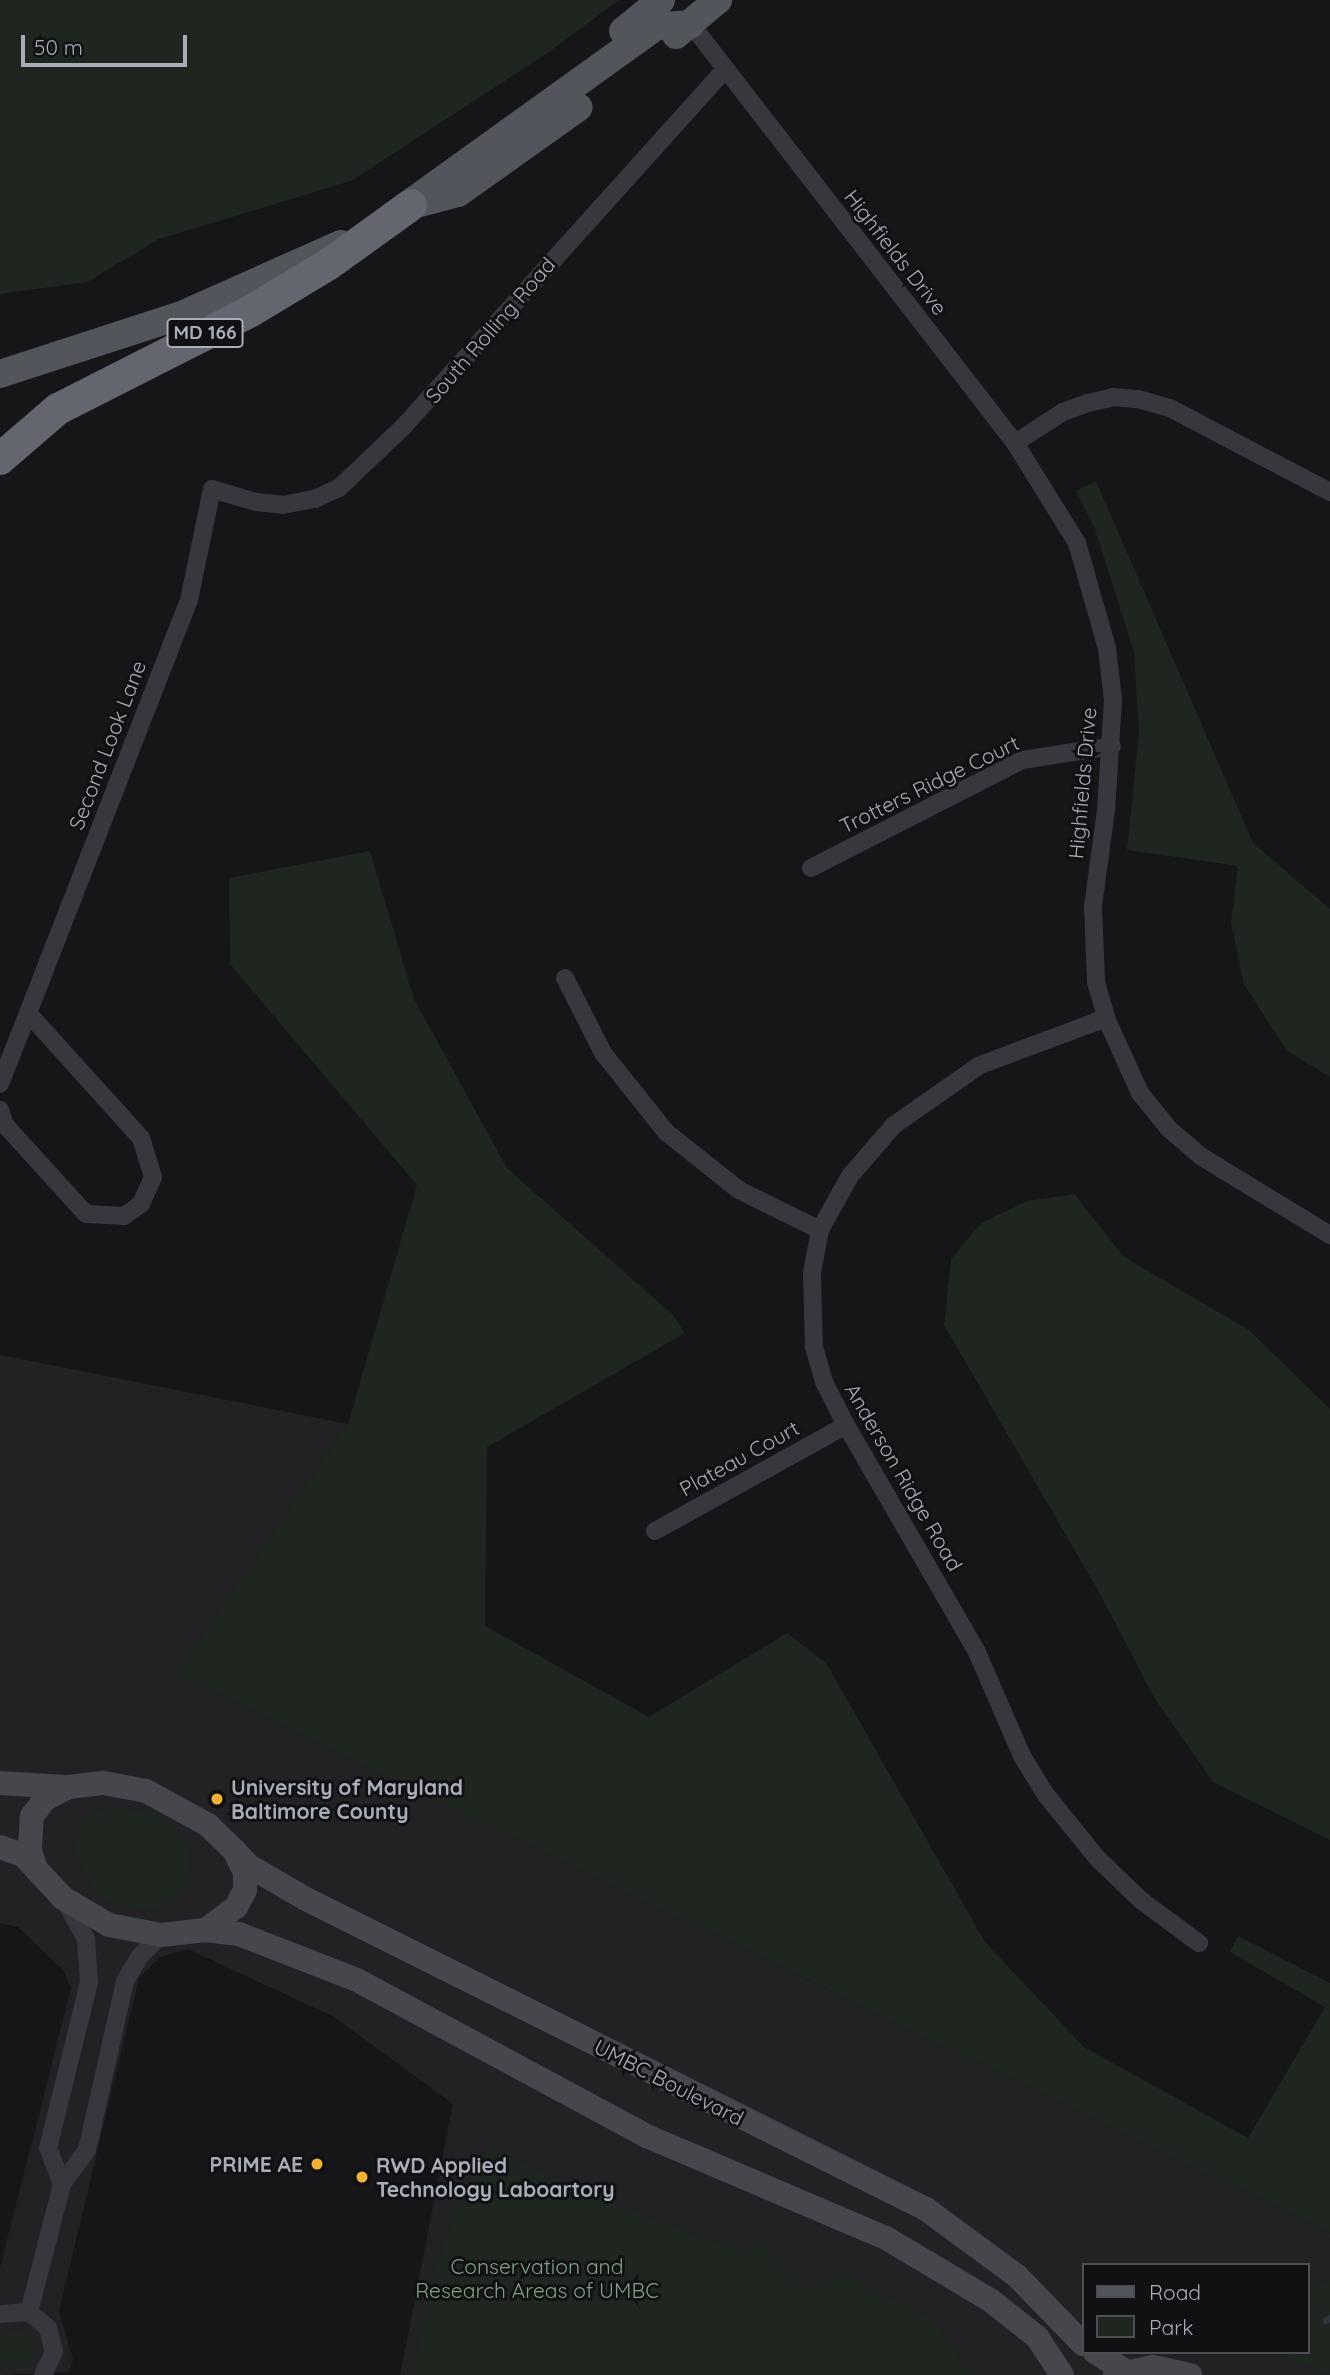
<!DOCTYPE html>
<html>
<head>
<meta charset="utf-8">
<style>
  body { margin:0 }
  #map { position:relative; width:1330px; height:2375px; overflow:hidden; background:#161618; font-family:Quicksand,sans-serif }
  div>[style] { position:absolute }
  .built>* { inset:0; background:#222225 }
  .green>* { inset:0; background:#1e261f }
  .round { border-radius:50% }
  .stream>* { height:7px; margin:-3.5px; padding:0 3.5px; transform-origin:3.5px; border-radius:3.5px; background:#2c353c }
  .street>* { height:18px; margin:-9px; padding:0 9px; transform-origin:9px; border-radius:9px; background:#37383d }
  .secondary>* { height:24px; margin:-12px; padding:0 12px; transform-origin:12px; border-radius:12px; background:#45474d }
  .primary>* { height:28px; margin:-14px; padding:0 14px; transform-origin:14px; border-radius:14px; background:#53555c }
  .highway>* { height:32px; margin:-16px; padding:0 16px; transform-origin:16px; border-radius:16px; background:#63666e }
  .dots>* { width:19px; height:19px; translate:-50% -50%; box-sizing:border-box; border:4px solid #111113; border-radius:50% }
  span { translate:-50% -50%; white-space:nowrap; text-align:center; line-height:1.15; -webkit-text-stroke:6px #111113; paint-order:stroke }
  .shield-label span { padding:2px 5px; background:#111113; border:2px solid; border-radius:5px; -webkit-text-stroke-width:0 }
  .shield-label { font-size:19px; color:#a8adb8; font-weight:700 }
  .street-label { font-size:21px; color:#a8adb8 }
  .poi-label { font-size:21px; color:#a8adb8; font-weight:700 }
  .left { translate:0 -50%; text-align:left }
  .right { translate:-100% -50%; text-align:right }
  .park-label { font-size:21px; color:#7fa381 }
  .legend { position:absolute; left:1082px; top:2263px; width:228px; height:91px; box-sizing:border-box; background:#111113; border:2px solid #4d4f55; margin:0; padding:9px 12px; list-style:none; font-size:21px; color:#a8adb8 }
  .legend li { display:flex; align-items:center; gap:14px; height:35px }
  .legend b { width:35px; border:2px solid #4d4f55 }
  .scale { position:absolute; left:21px; top:35px; width:166px; height:32px; box-sizing:border-box; border:4px solid #a8adb8; border-top:0; padding-left:9px; font-size:21px; line-height:24px; white-space:nowrap; color:#a8adb8; -webkit-text-stroke:5px #111113; paint-order:stroke }
</style>
</head>
<body>
<div id="map">
  <div class="built">
    <div style="clip-path:polygon(evenodd,0 1355px,348px 1424px,178px 1674px,1330px 2233px,1330px 2375px,400px 2375px,453px 2104px,334px 2017px,188px 1949px,160px 1957px,139px 1978px,59px 2311px,73px 2360px,69px 2372px,0 2375px,0 2268px,71px 1988px,63px 1970px,18px 1927px,0 1923px,0 1355px,1083px 2265px,1307px 2265px,1307px 2352px,1083px 2352px,1083px 2265px)"></div>
  </div>
  <div class="green">
    <div style="clip-path:polygon(0 0,619px 0,549px 52px,351px 181px,159px 239px,87px 282px,0 294px)"></div>
    <div style="clip-path:polygon(1096px 481px,1253px 843px,1330px 909px,1330px 1077px,1286px 1050px,1244px 984px,1231px 923px,1238px 866px,1127px 850px,1139px 733px,1134px 652px,1095px 529px,1076px 491px)"></div>
    <div style="clip-path:polygon(370px 851px,414px 999px,507px 1168px,673px 1315px,685px 1333px,487px 1447px,485px 1626px,649px 1717px,787px 1633px,826px 1663px,985px 1942px,1084px 2047px,1248px 2138px,1325px 2007px,1230px 1952px,1238px 1936px,1330px 1983px,1330px 2233px,177px 1674px,348px 1424px,417px 1185px,230px 964px,229px 878px)"></div>
    <div style="clip-path:polygon(1074px 1194px,1124px 1257px,1249px 1330px,1330px 1409px,1330px 1840px,1213px 1782px,1155px 1699px,1099px 1592px,944px 1325px,951px 1259px,981px 1223px,1028px 1201px)"></div>
    <div style="clip-path:polygon(110px 1807px,144px 1812px,168px 1822px,187px 1842px,190px 1866px,183px 1892px,157px 1908px,116px 1906px,94px 1891px,75px 1852px,78px 1833px,90px 1817px)"></div>
    <div style="clip-path:polygon(490px 2148px,603px 2200px,732px 2249px,767px 2246px,811px 2291px,851px 2270px,870px 2293px,899px 2300px,936px 2324px,970px 2375px,414px 2375px,429px 2285px,459px 2206px)"></div>
    <div style="clip-path:polygon(1330px 2279px,1330px 2375px,1275px 2352px,1307px 2352px,1307px 2292px)"></div>
    <div class="round" style="left:-2px;top:2332px;width:36px;height:36px"></div>
  </div>
  <div class="stream">
    <div style="left:1326px;top:2320px;width:4px;rotate:-27deg"></div>
  </div>
  <div class="street">
    <div style="left:691px;top:24px;width:530px;rotate:52.29deg"></div>
    <div style="left:1015px;top:443px;width:118px;rotate:58.2deg"></div>
    <div style="left:1077px;top:543px;width:109px;rotate:74.1deg"></div>
    <div style="left:1107px;top:648px;width:52px;rotate:83.4deg"></div>
    <div style="left:1113px;top:700px;width:110px;rotate:93.6deg"></div>
    <div style="left:1106px;top:810px;width:97px;rotate:97.7deg"></div>
    <div style="left:1093px;top:906px;width:76px;rotate:87.7deg"></div>
    <div style="left:1096px;top:982px;width:37px;rotate:74deg"></div>
    <div style="left:1106px;top:1018px;width:82px;rotate:65.6deg"></div>
    <div style="left:1140px;top:1093px;width:46px;rotate:51.1deg"></div>
    <div style="left:1169px;top:1129px;width:43px;rotate:40.3deg"></div>
    <div style="left:1202px;top:1157px;width:150px;rotate:31.4deg"></div>
    <div style="left:1015px;top:443px;width:57px;rotate:-32.9deg"></div>
    <div style="left:1063px;top:412px;width:27px;rotate:-20deg"></div>
    <div style="left:1088px;top:403px;width:26px;rotate:-13deg"></div>
    <div style="left:1113px;top:397px;width:25px;rotate:5deg"></div>
    <div style="left:1138px;top:399px;width:33px;rotate:16deg"></div>
    <div style="left:1170px;top:408px;width:181px;rotate:27.7deg"></div>
    <div style="left:811px;top:868px;width:237px;rotate:-27.1deg"></div>
    <div style="left:1022px;top:760px;width:91px;rotate:-8.8deg"></div>
    <div style="left:565px;top:978px;width:84px;rotate:63.1deg"></div>
    <div style="left:603px;top:1053px;width:101px;rotate:51.4deg"></div>
    <div style="left:666px;top:1132px;width:93px;rotate:38.5deg"></div>
    <div style="left:739px;top:1190px;width:90px;rotate:26.3deg"></div>
    <div style="left:28px;top:1013px;width:443px;rotate:-68.7deg"></div>
    <div style="left:189px;top:600px;width:113px;rotate:-78.3deg"></div>
    <div style="left:212px;top:489px;width:46px;rotate:16.5deg"></div>
    <div style="left:256px;top:502px;width:27px;rotate:6deg"></div>
    <div style="left:283px;top:505px;width:33px;rotate:-11deg"></div>
    <div style="left:315px;top:499px;width:26px;rotate:-25deg"></div>
    <div style="left:339px;top:488px;width:90px;rotate:-43.6deg"></div>
    <div style="left:404px;top:426px;width:480px;rotate:-48deg"></div>
    <div style="left:1106px;top:1018px;width:134px;rotate:159.5deg"></div>
    <div style="left:980px;top:1065px;width:105px;rotate:145.1deg"></div>
    <div style="left:894px;top:1125px;width:67px;rotate:130.8deg"></div>
    <div style="left:850px;top:1176px;width:62px;rotate:119.1deg"></div>
    <div style="left:820px;top:1230px;width:44px;rotate:100.5deg"></div>
    <div style="left:812px;top:1273px;width:74px;rotate:88.5deg"></div>
    <div style="left:814px;top:1347px;width:36px;rotate:74deg"></div>
    <div style="left:824px;top:1382px;width:48px;rotate:62.9deg"></div>
    <div style="left:846px;top:1425px;width:260px;rotate:60deg"></div>
    <div style="left:976px;top:1650px;width:116px;rotate:66.5deg"></div>
    <div style="left:1022px;top:1756px;width:46px;rotate:58.4deg"></div>
    <div style="left:1046px;top:1795px;width:82px;rotate:50.9deg"></div>
    <div style="left:1098px;top:1859px;width:61px;rotate:43.7deg"></div>
    <div style="left:1142px;top:1901px;width:71px;rotate:36.4deg"></div>
    <div style="left:0;top:1084px;width:76px;rotate:-68.5deg"></div>
    <div style="left:28px;top:1013px;width:169px;rotate:47.9deg"></div>
    <div style="left:141px;top:1138px;width:41px;rotate:72.9deg"></div>
    <div style="left:153px;top:1177px;width:30px;rotate:114deg"></div>
    <div style="left:141px;top:1204px;width:21px;rotate:145deg"></div>
    <div style="left:124px;top:1216px;width:38px;rotate:-177deg"></div>
    <div style="left:86px;top:1214px;width:120px;rotate:-132.3deg"></div>
    <div style="left:5px;top:1125px;width:16px;rotate:-108deg"></div>
    <div style="left:655px;top:1531px;width:218px;rotate:-29deg"></div>
    <div style="left:62px;top:2184px;width:39px;rotate:-111deg"></div>
    <div style="left:48px;top:2148px;width:171px;rotate:-76.1deg"></div>
    <div style="left:89px;top:1982px;width:43px;rotate:-94deg"></div>
    <div style="left:86px;top:1939px;width:46px;rotate:-118.8deg"></div>
    <div style="left:29px;top:2312px;width:132px;rotate:-75.5deg"></div>
    <div style="left:62px;top:2184px;width:42px;rotate:-53.7deg"></div>
    <div style="left:87px;top:2150px;width:173px;rotate:-77.3deg"></div>
    <div style="left:125px;top:1981px;width:29px;rotate:-59deg"></div>
    <div style="left:140px;top:1956px;width:30px;rotate:-45deg"></div>
    <div style="left:0;top:2314px;width:29px;rotate:-4deg"></div>
    <div style="left:29px;top:2312px;width:25px;rotate:40deg"></div>
    <div style="left:48px;top:2328px;width:25px;rotate:76deg"></div>
    <div style="left:54px;top:2352px;width:25px;rotate:116deg"></div>
  </div>
  <div class="secondary">
    <div style="left:0;top:1783px;width:65px;rotate:3.5deg"></div>
    <div style="left:104px;top:1783px;width:43px;rotate:10.8deg"></div>
    <div style="left:146px;top:1791px;width:71px;rotate:28.7deg"></div>
    <div style="left:208px;top:1825px;width:36px;rotate:44deg"></div>
    <div style="left:234px;top:1850px;width:25px;rotate:64deg"></div>
    <div style="left:245px;top:1873px;width:17px;rotate:90deg"></div>
    <div style="left:245px;top:1890px;width:19px;rotate:118deg"></div>
    <div style="left:236px;top:1907px;width:39px;rotate:143deg"></div>
    <div style="left:205px;top:1930px;width:44px;rotate:173.5deg"></div>
    <div style="left:161px;top:1935px;width:53px;rotate:-169.1deg"></div>
    <div style="left:109px;top:1925px;width:53px;rotate:-149.6deg"></div>
    <div style="left:63px;top:1898px;width:40px;rotate:-133deg"></div>
    <div style="left:36px;top:1869px;width:20px;rotate:-108deg"></div>
    <div style="left:30px;top:1850px;width:34px;rotate:-87deg"></div>
    <div style="left:32px;top:1816px;width:21px;rotate:-53deg"></div>
    <div style="left:45px;top:1799px;width:27px;rotate:-27deg"></div>
    <div style="left:69px;top:1787px;width:35px;rotate:-7deg"></div>
    <div style="left:0;top:1847px;width:24px;rotate:19deg"></div>
    <div style="left:23px;top:1855px;width:19px;rotate:47deg"></div>
    <div style="left:234px;top:1850px;width:22px;rotate:47deg"></div>
    <div style="left:249px;top:1866px;width:66px;rotate:30.1deg"></div>
    <div style="left:306px;top:1899px;width:693px;rotate:26.57deg"></div>
    <div style="left:926px;top:2209px;width:113px;rotate:36.4deg"></div>
    <div style="left:1017px;top:2276px;width:95px;rotate:45.9deg"></div>
    <div style="left:205px;top:1930px;width:34px;rotate:7deg"></div>
    <div style="left:239px;top:1934px;width:127px;rotate:21.3deg"></div>
    <div style="left:357px;top:1980px;width:332px;rotate:28.3deg"></div>
    <div style="left:649px;top:2137px;width:258px;rotate:23.1deg"></div>
    <div style="left:886px;top:2238px;width:121px;rotate:30.8deg"></div>
    <div style="left:990px;top:2300px;width:60px;rotate:38.2deg"></div>
    <div style="left:1037px;top:2337px;width:45px;rotate:56.7deg"></div>
    <div style="left:1095px;top:2352px;width:36px;rotate:32deg"></div>
    <div style="left:1115px;top:2375px;width:39px;rotate:-12deg"></div>
    <div style="left:1153px;top:2367px;width:38px;rotate:12deg"></div>
  </div>
  <div class="primary">
    <div style="left:623px;top:31px;width:49px;rotate:-39.2deg"></div>
    <div style="left:676px;top:35px;width:55px;rotate:-39.8deg"></div>
    <div style="left:420px;top:203px;width:39px;rotate:-15deg"></div>
    <div style="left:458px;top:193px;width:148px;rotate:-35.4deg"></div>
    <div style="left:392px;top:216px;width:325px;rotate:-35.7deg"></div>
    <div style="left:656px;top:26px;width:35px;rotate:-3deg"></div>
    <div style="left:0;top:374px;width:188px;rotate:-18deg"></div>
    <div style="left:179px;top:316px;width:177px;rotate:-24deg"></div>
  </div>
  <div class="highway">
    <div style="left:0;top:459px;width:77px;rotate:-40.8deg"></div>
    <div style="left:58px;top:409px;width:216px;rotate:-26.9deg"></div>
    <div style="left:251px;top:311px;width:91px;rotate:-31.1deg"></div>
    <div style="left:329px;top:264px;width:101px;rotate:-35.7deg"></div>
  </div>
  <div class="dots">
    <div style="left:217px;top:1799px;background:#f2b134"></div>
    <div style="left:317px;top:2164px;background:#f2b134"></div>
    <div style="left:362px;top:2177px;background:#f2b134"></div>
  </div>
  <div class="shield-label">
    <span style="left:205px;top:333px">MD 166</span>
  </div>
  <div class="street-label">
    <span style="left:896px;top:252px;rotate:52deg">Highfields Drive</span>
    <span style="left:490px;top:330px;rotate:-49deg">South Rolling Road</span>
    <span style="left:107px;top:745px;rotate:-69deg">Second Look Lane</span>
    <span style="left:1082px;top:783px;rotate:-85deg">Highfields Drive</span>
    <span style="left:929px;top:784px;rotate:-26deg">Trotters Ridge Court</span>
    <span style="left:739px;top:1458px;rotate:-29deg">Plateau Court</span>
    <span style="left:904px;top:1477px;rotate:60deg">Anderson Ridge Road</span>
    <span style="left:669px;top:2082px;rotate:27deg">UMBC Boulevard</span>
  </div>
  <div class="poi-label">
    <span class="left" style="left:231px;top:1799px">University of Maryland<br>Baltimore County</span>
    <span class="right" style="left:303px;top:2164px">PRIME AE</span>
    <span class="left" style="left:376px;top:2177px">RWD Applied<br>Technology Laboartory</span>
  </div>
  <div class="park-label">
    <span style="left:537px;top:2278px">Conservation and<br>Research Areas of UMBC</span>
  </div>
  <ul class="legend">
  <li><b style="height:9px;background:#53555c"></b>Road</li>
  <li><b style="height:19px;background:#1e261f"></b>Park</li>
  </ul>
  <div class="scale">50 m</div>
</div>
</body>
</html>
